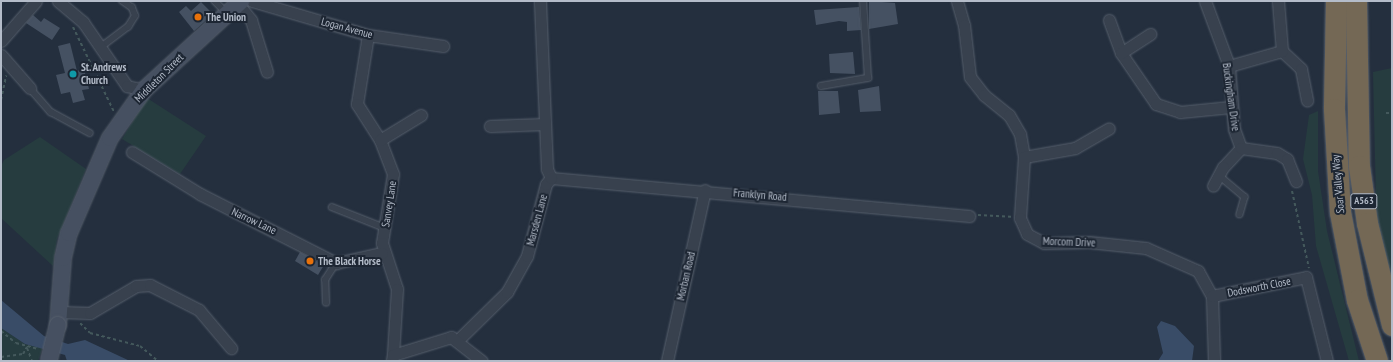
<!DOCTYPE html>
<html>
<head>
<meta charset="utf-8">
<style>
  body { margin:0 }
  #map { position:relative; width:1393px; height:362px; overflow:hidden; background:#242f3e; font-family:"PT Sans Narrow",sans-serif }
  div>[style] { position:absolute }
  .green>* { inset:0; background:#263c3f }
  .water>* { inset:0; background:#394c67 }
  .building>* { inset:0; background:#455162 }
  .path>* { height:2px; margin-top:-1px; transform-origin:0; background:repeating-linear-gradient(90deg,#44595c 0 3px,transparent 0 6px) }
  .roads { filter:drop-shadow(0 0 1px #565f6c) drop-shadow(0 0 1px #565f6c) }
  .lane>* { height:5.5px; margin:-2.75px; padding:0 2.75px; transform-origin:2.75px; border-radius:2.75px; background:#38414e }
  .street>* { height:11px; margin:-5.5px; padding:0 5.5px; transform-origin:5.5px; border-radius:5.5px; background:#38414e }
  .secondary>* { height:16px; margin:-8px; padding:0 8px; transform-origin:8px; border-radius:8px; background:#465061 }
  .highway>* { height:21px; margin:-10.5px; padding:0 10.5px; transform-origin:10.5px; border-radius:10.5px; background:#746855 }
  .bridges { filter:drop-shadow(0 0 1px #565f6c) drop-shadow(0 0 1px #565f6c) }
  .secondary-bridge>* { height:16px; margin:-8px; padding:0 8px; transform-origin:8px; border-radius:8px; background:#465061 }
  .dots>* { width:11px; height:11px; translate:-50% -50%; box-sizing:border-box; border:2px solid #1d2633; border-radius:50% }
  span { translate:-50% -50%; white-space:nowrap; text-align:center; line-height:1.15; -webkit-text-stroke:4px #1d2633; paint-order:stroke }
  .shield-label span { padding:1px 3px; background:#1d2633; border:1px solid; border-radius:3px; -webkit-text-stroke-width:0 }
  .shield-label { font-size:10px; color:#b4bcc9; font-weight:700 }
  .poi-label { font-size:11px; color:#b4bcc9; font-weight:700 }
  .left { translate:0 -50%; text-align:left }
  .street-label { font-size:11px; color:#b4bcc9 }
  .frame { position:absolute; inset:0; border:2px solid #b4bcc9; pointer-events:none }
</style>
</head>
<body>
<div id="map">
  <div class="green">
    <div style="clip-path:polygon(1392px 68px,1392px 296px,1373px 208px,1376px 200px,1373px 72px)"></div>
    <div style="clip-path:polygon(147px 98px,206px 136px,180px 174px,122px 139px)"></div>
    <div style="clip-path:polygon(1318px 111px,1318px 171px,1327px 231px,1359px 361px,1349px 361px,1316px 246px,1312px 195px,1303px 159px,1309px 115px)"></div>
    <div style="clip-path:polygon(40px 137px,86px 169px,57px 239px,53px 266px,1px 218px,1px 166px,4px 160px)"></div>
    <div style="clip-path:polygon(1px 328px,25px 344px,43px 347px,38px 361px,1px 361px)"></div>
  </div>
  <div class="water">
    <div style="clip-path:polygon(1px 300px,44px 336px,68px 344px,85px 340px,130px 361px,67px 361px,65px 355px,25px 344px,1px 328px)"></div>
    <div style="clip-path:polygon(1161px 321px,1175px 326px,1194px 346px,1192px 361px,1158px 361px,1163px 353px,1157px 327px)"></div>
  </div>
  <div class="building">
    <div style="clip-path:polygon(869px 1px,895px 3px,898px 24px,869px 29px)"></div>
    <div style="clip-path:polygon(201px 2px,213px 14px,194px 31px,179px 12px,186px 6px,191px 11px)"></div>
    <div style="clip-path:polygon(859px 7px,861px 30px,847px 31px,847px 22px,839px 21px,816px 25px,814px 10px)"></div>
    <div style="clip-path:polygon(33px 15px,41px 22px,44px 18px,60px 28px,52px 40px,26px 23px)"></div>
    <div style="clip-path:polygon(70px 43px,77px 71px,84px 69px,89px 89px,82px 90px,85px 100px,73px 103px,70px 92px,61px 94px,56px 75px,65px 73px,58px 46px)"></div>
    <div style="clip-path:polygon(853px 52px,855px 74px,830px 73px,829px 54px)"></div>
    <div style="clip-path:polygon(879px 86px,881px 111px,860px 112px,858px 90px)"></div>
    <div style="clip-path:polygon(818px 91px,838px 91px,840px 113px,819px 115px)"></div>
    <div style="clip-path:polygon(300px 252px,324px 265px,318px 275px,295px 261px)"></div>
  </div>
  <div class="path">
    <div style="left:73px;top:27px;width:94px;rotate:64.2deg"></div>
    <div style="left:1px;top:100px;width:25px;rotate:-78deg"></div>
    <div style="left:1386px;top:113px;width:6px"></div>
    <div style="left:1292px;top:191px;width:79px;rotate:77.6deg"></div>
    <div style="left:978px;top:215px;width:33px;rotate:3deg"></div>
    <div style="left:80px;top:323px;width:14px;rotate:45deg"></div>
    <div style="left:90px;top:333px;width:52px;rotate:14.6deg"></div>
    <div style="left:140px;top:346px;width:23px;rotate:40deg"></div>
    <div style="left:1px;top:331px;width:19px;rotate:39deg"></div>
    <div style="left:16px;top:343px;width:23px;rotate:15deg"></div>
    <div style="left:27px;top:348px;width:14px;rotate:69deg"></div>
    <div style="left:1px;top:357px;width:22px;rotate:-8deg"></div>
    <div style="left:23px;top:354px;width:8px;rotate:-60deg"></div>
  </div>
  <div class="roads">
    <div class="lane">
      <div style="left:215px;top:1px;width:17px;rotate:45deg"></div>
      <div style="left:101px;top:47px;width:34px;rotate:-37deg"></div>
      <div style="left:128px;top:27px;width:13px;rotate:-58deg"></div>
      <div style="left:135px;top:16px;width:9px;rotate:-111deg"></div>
      <div style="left:132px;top:8px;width:12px;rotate:-145deg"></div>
      <div style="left:821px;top:86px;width:48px;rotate:-9.7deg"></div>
      <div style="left:868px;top:78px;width:77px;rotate:-93.7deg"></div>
      <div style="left:30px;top:88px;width:32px;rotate:49deg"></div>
      <div style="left:51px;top:112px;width:44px;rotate:28.3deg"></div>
      <div style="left:1221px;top:177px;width:31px;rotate:40deg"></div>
      <div style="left:1245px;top:197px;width:18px;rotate:106deg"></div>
      <div style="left:332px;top:207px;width:57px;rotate:21.6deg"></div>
      <div style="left:326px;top:303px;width:23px;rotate:-92deg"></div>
      <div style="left:325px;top:280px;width:20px;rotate:-57deg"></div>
    </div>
    <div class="street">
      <div style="left:58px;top:1px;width:33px;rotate:40deg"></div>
      <div style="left:83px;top:22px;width:78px;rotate:55.5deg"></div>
      <div style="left:127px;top:86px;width:17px;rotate:13deg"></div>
      <div style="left:252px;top:1px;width:121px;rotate:16.3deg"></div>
      <div style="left:368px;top:35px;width:76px;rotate:8.3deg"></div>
      <div style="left:957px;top:1px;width:25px;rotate:74deg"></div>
      <div style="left:964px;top:25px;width:52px;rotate:83.4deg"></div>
      <div style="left:970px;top:77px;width:23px;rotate:52deg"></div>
      <div style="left:984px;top:95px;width:32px;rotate:39deg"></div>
      <div style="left:1009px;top:115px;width:22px;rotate:60deg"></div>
      <div style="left:1020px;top:134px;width:23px;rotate:80deg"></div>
      <div style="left:1024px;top:157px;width:61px;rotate:93.8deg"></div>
      <div style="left:1020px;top:218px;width:17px;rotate:66deg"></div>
      <div style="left:1027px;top:234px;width:19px;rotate:28deg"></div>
      <div style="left:1044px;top:243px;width:45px;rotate:-1.3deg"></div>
      <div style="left:1089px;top:242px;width:57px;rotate:6deg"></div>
      <div style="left:1146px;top:248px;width:57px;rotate:23.9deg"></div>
      <div style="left:1198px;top:271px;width:29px;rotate:61deg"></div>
      <div style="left:1212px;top:296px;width:65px;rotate:88.2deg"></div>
      <div style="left:1205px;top:1px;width:69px;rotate:69.7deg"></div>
      <div style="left:1229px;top:66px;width:63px;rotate:85.5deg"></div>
      <div style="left:1234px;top:129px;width:20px;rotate:70deg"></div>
      <div style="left:1241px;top:148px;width:26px;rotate:133deg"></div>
      <div style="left:1223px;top:167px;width:21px;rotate:118deg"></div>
      <div style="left:238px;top:4px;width:21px;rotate:51deg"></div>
      <div style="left:251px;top:20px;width:54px;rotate:72.9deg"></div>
      <div style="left:1109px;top:20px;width:35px;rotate:70deg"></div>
      <div style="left:1121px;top:53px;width:62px;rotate:55.5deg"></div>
      <div style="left:1156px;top:104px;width:25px;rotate:18deg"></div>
      <div style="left:1180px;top:112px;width:51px;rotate:-5.6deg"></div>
      <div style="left:368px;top:35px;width:70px;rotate:99.1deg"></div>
      <div style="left:357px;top:104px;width:43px;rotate:57.4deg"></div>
      <div style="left:380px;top:140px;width:36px;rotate:69deg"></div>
      <div style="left:393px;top:174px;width:70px;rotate:99.1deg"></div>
      <div style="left:382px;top:243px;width:48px;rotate:71.9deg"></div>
      <div style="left:397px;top:289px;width:66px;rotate:93.5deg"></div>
      <div style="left:1px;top:41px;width:53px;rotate:-48.8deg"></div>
      <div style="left:1282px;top:51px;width:26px;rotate:43deg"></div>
      <div style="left:1301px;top:69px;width:32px;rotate:79deg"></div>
      <div style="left:1121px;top:53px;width:35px;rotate:-33deg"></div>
      <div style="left:1px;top:55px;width:44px;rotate:48.7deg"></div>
      <div style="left:1229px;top:66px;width:55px;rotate:-15.8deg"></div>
      <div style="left:1282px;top:51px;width:50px;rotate:-94.6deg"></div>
      <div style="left:490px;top:126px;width:55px;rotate:-2.1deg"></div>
      <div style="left:380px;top:140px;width:48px;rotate:-31.4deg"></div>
      <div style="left:1241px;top:148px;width:36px;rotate:8deg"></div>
      <div style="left:1277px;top:153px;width:12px;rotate:31deg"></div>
      <div style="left:1287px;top:159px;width:24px;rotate:68deg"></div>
      <div style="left:132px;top:152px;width:80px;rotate:31.7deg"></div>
      <div style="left:200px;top:194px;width:153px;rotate:26.9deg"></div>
      <div style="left:336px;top:263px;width:47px;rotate:-12.3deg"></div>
      <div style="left:1024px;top:157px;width:52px;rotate:-10deg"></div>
      <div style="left:1075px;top:148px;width:39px;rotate:-30deg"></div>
      <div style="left:551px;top:178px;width:420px;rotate:5.2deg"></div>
      <div style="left:1212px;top:296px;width:96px;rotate:-11.4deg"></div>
      <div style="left:1306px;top:277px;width:87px;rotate:76deg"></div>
      <div style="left:60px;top:312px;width:30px;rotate:2deg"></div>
      <div style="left:90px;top:313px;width:53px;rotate:-30.4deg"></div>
      <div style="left:136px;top:286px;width:14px;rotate:-4deg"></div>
      <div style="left:150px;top:285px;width:55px;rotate:27deg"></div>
      <div style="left:199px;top:310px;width:50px;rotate:49.9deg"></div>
      <div style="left:457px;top:341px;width:70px;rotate:-44.4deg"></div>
      <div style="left:507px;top:292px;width:41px;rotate:-60.9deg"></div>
      <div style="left:527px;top:256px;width:74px;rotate:-75.2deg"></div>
      <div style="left:546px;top:184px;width:8px;rotate:-50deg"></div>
      <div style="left:551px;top:178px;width:10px;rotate:-114deg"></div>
      <div style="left:547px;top:169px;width:168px;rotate:-92.4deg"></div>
      <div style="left:392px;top:360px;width:5px;rotate:-79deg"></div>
      <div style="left:393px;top:355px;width:61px;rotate:-17.2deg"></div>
      <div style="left:451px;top:337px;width:39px;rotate:38deg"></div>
      <div style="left:667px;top:361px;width:175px;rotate:-77.5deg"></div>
    </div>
    <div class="secondary">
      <div style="left:58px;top:325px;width:67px;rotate:-85.7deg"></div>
      <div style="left:63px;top:258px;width:26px;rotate:-77deg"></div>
      <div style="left:69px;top:233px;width:103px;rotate:-66.7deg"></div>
      <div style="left:110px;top:138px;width:59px;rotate:-54.7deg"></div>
      <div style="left:144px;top:90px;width:132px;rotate:-42.5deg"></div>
    </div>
    <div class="highway">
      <div style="left:1336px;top:1px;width:108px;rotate:91.1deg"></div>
      <div style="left:1334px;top:109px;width:103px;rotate:86.7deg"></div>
      <div style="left:1340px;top:212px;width:90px;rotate:79.1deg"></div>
      <div style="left:1357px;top:300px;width:64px;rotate:71.8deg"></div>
      <div style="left:1356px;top:1px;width:165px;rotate:89deg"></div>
      <div style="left:1359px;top:166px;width:58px;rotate:82deg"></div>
      <div style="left:1367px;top:223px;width:105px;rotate:76.2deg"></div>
    </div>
  </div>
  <div class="bridges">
    <div class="secondary-bridge">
      <div style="left:49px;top:360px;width:36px;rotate:-76deg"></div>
    </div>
  </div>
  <div class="dots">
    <div style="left:198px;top:17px;background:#e8710a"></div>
    <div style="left:73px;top:74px;background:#0f9aa8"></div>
    <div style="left:310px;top:261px;background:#e8710a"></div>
  </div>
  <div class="shield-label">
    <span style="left:1364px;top:201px">A563</span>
  </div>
  <div class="poi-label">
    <span class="left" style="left:206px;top:17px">The Union</span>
    <span class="left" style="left:81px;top:74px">St. Andrews<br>Church</span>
    <span class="left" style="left:318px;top:261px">The Black Horse</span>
  </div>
  <div class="street-label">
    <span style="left:347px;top:28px;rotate:15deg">Logan Avenue</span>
    <span style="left:159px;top:78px;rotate:-45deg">Middleton Street</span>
    <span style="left:1231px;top:97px;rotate:82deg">Buckingham Drive</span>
    <span style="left:1338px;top:184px;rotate:-95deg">Soar Valley Way</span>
    <span style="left:760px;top:195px;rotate:5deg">Franklyn Road</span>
    <span style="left:389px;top:204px;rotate:-81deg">Sanvey Lane</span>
    <span style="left:537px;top:220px;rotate:-75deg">Marsden Lane</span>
    <span style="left:254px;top:221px;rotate:25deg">Narrow Lane</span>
    <span style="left:1069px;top:242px;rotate:2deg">Morcom Drive</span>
    <span style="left:686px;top:276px;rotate:-77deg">Morban Road</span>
    <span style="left:1259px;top:287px;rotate:-11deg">Dodsworth Close</span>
  </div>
  <div class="frame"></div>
</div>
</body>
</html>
